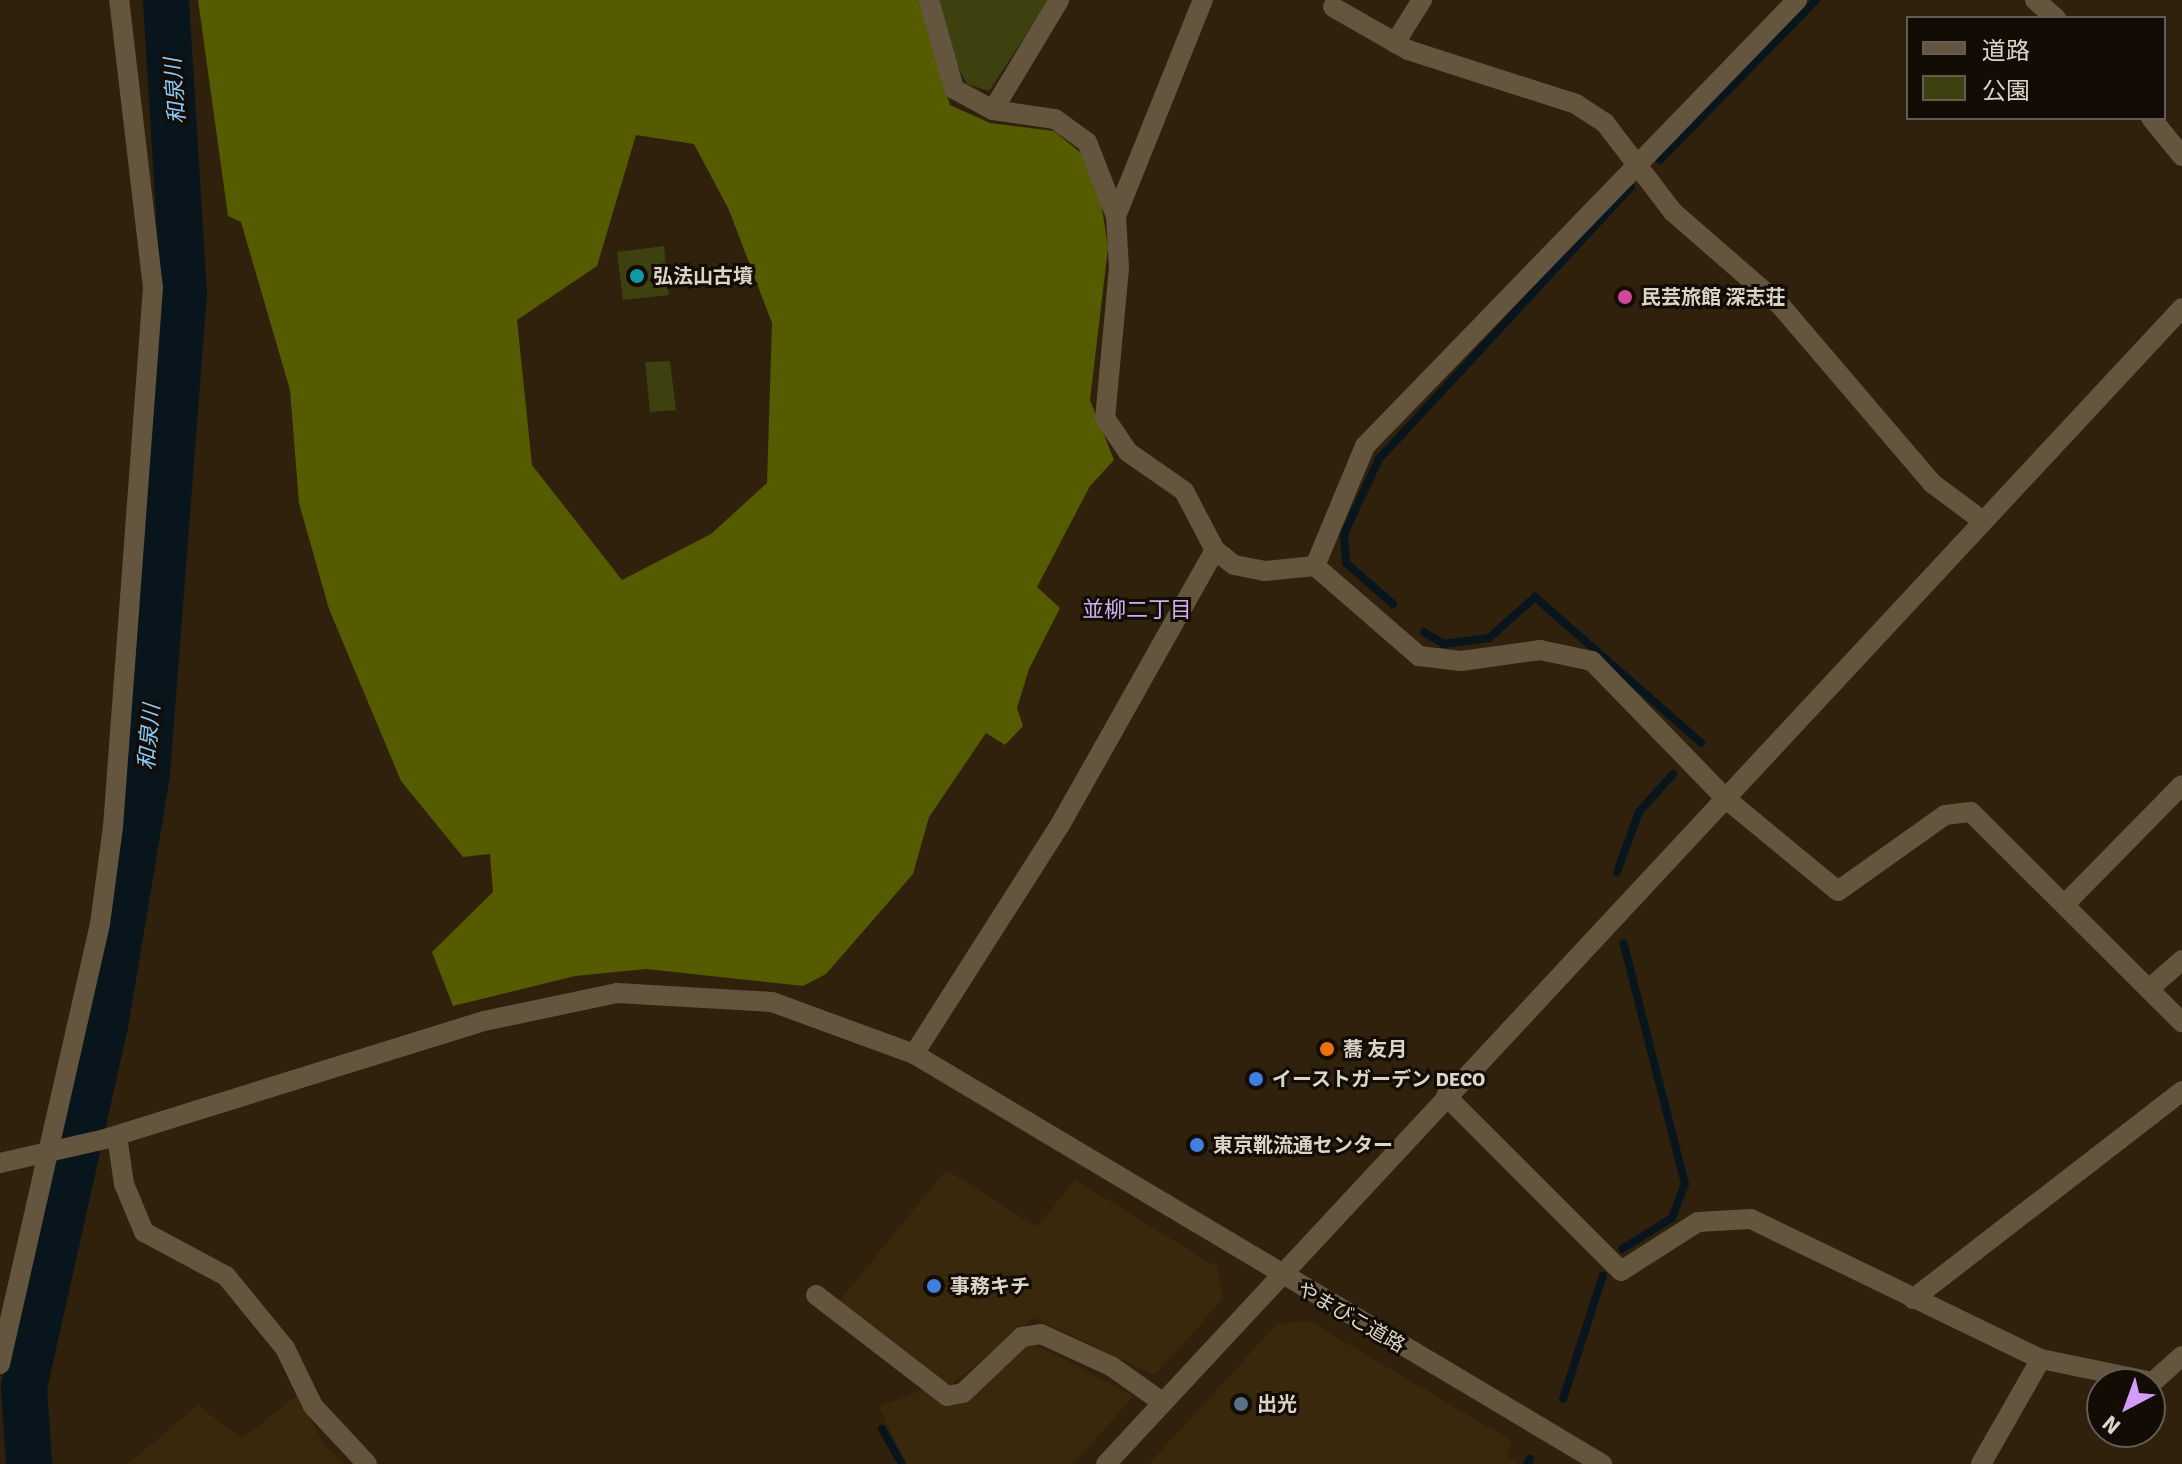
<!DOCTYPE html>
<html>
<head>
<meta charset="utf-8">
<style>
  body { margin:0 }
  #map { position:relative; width:2182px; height:1464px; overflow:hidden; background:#2f210c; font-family:Signika,"Noto Sans JP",sans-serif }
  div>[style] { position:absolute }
  .built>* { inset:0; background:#39280b }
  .green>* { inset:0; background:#3d400f }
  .forest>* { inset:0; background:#575b00 }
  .stream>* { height:8px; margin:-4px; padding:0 4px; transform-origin:4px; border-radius:4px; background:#08151d }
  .river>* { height:46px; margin:-23px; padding:0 23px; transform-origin:23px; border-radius:23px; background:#08151d }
  .minor>* { height:20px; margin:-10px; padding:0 10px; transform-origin:10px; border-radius:10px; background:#64553e }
  .tertiary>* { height:20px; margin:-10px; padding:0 10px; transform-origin:10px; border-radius:10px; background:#64553e }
  .dots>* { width:22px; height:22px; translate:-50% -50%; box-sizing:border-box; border:4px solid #120c04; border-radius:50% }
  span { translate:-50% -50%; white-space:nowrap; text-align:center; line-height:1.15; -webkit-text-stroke:6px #120c04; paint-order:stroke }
  .poi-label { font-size:20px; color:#ddd4c8; font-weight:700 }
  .left { translate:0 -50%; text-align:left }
  .street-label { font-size:20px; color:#ddd4c8 }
  .water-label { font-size:22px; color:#89ccfa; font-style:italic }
  .neighbourhood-label { font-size:22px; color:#d2adef }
  .legend { position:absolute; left:1906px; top:16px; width:260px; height:104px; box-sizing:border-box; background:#120c04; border:2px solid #635c52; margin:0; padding:10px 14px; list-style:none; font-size:24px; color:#ddd4c8 }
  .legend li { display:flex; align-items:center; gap:16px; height:40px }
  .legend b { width:40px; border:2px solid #635c52 }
  .north { position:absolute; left:2086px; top:1368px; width:80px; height:80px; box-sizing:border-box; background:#120c04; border:2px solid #635c52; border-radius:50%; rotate:221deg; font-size:22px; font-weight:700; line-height:32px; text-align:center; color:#ddd4c8 }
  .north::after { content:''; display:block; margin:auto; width:28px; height:36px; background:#d39cfc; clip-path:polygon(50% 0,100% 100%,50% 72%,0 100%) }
</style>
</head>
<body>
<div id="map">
  <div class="built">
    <div style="clip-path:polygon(946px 1170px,1037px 1227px,1075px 1180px,1217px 1267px,1223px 1299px,1155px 1375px,1034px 1318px,947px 1388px,839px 1302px)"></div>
    <div style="clip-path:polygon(1309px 1321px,1512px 1441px,1506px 1455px,1520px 1464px,1149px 1464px,1277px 1324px)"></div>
    <div style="clip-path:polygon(1038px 1346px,1134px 1396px,1073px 1464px,906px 1464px,879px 1407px,922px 1390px,954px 1406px,1025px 1347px)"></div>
    <div style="clip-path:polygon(297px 1395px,324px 1444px,345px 1464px,128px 1464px,198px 1405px,242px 1439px)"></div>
  </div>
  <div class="green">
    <div style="clip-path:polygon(937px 0,1049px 0,989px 91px,967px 84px,949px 50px)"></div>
    <div style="clip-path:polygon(664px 246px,669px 295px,623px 300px,617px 252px)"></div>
    <div style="clip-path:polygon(670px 361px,676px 410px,650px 412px,645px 362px)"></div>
  </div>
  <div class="forest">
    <div style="clip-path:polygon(evenodd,198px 0,920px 0,950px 105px,990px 123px,1054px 131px,1081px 153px,1100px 194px,1108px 248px,1090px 400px,1114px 460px,1090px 486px,1037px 587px,1060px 608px,1029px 669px,1017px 708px,1023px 726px,1005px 745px,986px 733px,929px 817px,913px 874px,826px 974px,803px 986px,646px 969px,575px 976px,453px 1006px,432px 952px,493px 892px,490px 854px,463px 857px,401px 781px,329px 609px,299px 503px,290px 390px,241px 222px,228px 216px,198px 0,636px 135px,694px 144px,729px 210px,772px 323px,767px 483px,711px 534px,622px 580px,532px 465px,517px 320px,597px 266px,636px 135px)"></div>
  </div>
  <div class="stream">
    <div style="left:1660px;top:160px;width:223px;rotate:-45.7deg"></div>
    <div style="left:1393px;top:604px;width:62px;rotate:-138.9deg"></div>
    <div style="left:1346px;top:563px;width:29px;rotate:-94deg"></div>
    <div style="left:1344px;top:534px;width:83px;rotate:-65deg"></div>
    <div style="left:1379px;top:459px;width:371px;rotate:-47.2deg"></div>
    <div style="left:1424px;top:632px;width:23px;rotate:31deg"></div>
    <div style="left:1444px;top:644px;width:45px;rotate:-7.6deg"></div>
    <div style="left:1489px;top:638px;width:62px;rotate:-41.7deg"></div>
    <div style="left:1535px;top:597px;width:221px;rotate:41.3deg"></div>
    <div style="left:1617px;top:872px;width:64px;rotate:-69.9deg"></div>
    <div style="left:1639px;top:812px;width:51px;rotate:-48.2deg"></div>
    <div style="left:1622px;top:1249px;width:59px;rotate:-31.8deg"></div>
    <div style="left:1672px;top:1218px;width:36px;rotate:-69deg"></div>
    <div style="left:1685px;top:1184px;width:248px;rotate:-104.3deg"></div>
    <div style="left:1563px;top:1399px;width:130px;rotate:-72.1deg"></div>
    <div style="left:882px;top:1429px;width:40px;rotate:60.3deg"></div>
    <div style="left:1527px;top:1464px;width:6px;rotate:-59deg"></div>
  </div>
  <div class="river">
    <div style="left:29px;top:1464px;width:77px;rotate:-93.7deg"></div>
    <div style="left:24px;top:1387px;width:371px;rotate:-77.4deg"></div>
    <div style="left:105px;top:1025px;width:255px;rotate:-80.5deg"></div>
    <div style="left:147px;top:773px;width:479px;rotate:-85.6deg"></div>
    <div style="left:184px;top:295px;width:296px;rotate:-93.5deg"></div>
  </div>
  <div class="minor">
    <div style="left:929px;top:0;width:92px;rotate:74.3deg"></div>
    <div style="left:954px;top:89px;width:44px;rotate:28.3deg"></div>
    <div style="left:993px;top:110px;width:63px;rotate:8.3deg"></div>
    <div style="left:1055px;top:119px;width:39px;rotate:36deg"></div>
    <div style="left:1087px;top:142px;width:79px;rotate:68.6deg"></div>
    <div style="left:1116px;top:216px;width:52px;rotate:86.7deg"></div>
    <div style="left:1119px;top:268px;width:151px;rotate:95.3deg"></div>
    <div style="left:1105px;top:418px;width:41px;rotate:55.9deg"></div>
    <div style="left:1128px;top:452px;width:68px;rotate:34.9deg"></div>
    <div style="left:1184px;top:491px;width:67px;rotate:62.3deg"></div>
    <div style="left:1215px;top:550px;width:24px;rotate:38deg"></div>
    <div style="left:1234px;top:565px;width:32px;rotate:11deg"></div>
    <div style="left:1265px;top:571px;width:50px;rotate:-5.7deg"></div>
    <div style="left:1315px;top:566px;width:138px;rotate:40.9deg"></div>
    <div style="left:1419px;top:656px;width:42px;rotate:6.8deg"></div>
    <div style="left:1461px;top:661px;width:80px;rotate:-7.9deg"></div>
    <div style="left:1540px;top:650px;width:53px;rotate:11.9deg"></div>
    <div style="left:1592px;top:661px;width:191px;rotate:45.8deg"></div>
    <div style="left:1725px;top:798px;width:146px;rotate:39.5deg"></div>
    <div style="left:1838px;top:891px;width:131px;rotate:-35.4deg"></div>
    <div style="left:1945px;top:815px;width:26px;rotate:-7deg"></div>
    <div style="left:1971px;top:812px;width:298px;rotate:44.9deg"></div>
    <div style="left:2035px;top:0;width:28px;rotate:41deg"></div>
    <div style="left:1333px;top:7px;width:86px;rotate:29.8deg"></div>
    <div style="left:1408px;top:50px;width:176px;rotate:17.8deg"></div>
    <div style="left:1576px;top:104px;width:35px;rotate:33deg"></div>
    <div style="left:1605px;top:123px;width:112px;rotate:52.6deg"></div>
    <div style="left:1673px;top:212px;width:142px;rotate:41deg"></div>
    <div style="left:1780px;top:305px;width:235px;rotate:49.5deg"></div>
    <div style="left:1933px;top:484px;width:62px;rotate:36.5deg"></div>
    <div style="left:1395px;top:43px;width:51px;rotate:-57.9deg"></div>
    <div style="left:993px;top:110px;width:128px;rotate:-59deg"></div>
    <div style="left:2151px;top:118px;width:49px;rotate:50.8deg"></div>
    <div style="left:1116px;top:216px;width:233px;rotate:-68.1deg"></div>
    <div style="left:1315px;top:566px;width:130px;rotate:-67.4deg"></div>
    <div style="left:1365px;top:446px;width:621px;rotate:-45.91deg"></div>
    <div style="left:2066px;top:903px;width:165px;rotate:-45.5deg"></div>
    <div style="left:2149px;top:989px;width:44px;rotate:-41.3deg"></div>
    <div style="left:914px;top:1054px;width:272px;rotate:-57.5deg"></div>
    <div style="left:1060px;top:825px;width:316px;rotate:-60.6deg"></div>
    <div style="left:1446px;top:1096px;width:247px;rotate:45deg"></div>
    <div style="left:1621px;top:1271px;width:91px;rotate:-32.5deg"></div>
    <div style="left:1698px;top:1222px;width:53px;rotate:-3.2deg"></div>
    <div style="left:1751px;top:1219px;width:322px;rotate:25.8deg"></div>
    <div style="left:2041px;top:1359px;width:114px;rotate:11.6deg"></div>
    <div style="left:2153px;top:1382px;width:39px;rotate:-42deg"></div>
    <div style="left:117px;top:1136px;width:49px;rotate:81.7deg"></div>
    <div style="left:124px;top:1184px;width:52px;rotate:67.4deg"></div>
    <div style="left:144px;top:1232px;width:93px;rotate:28.2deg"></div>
    <div style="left:226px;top:1276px;width:93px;rotate:50.7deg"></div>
    <div style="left:285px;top:1348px;width:64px;rotate:64.2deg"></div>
    <div style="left:313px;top:1406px;width:79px;rotate:47deg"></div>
    <div style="left:816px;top:1295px;width:165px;rotate:37.6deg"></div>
    <div style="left:947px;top:1396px;width:16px;rotate:-11deg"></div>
    <div style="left:963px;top:1393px;width:81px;rotate:-43.5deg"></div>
    <div style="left:1022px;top:1337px;width:19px;rotate:-9deg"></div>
    <div style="left:1041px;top:1334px;width:77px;rotate:24.6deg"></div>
    <div style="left:1111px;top:1366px;width:62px;rotate:35.2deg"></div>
    <div style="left:1913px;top:1299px;width:340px;rotate:-37.7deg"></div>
    <div style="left:0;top:1364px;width:451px;rotate:-77.2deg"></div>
    <div style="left:100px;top:924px;width:98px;rotate:-82.4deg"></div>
    <div style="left:113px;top:827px;width:540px;rotate:-85.76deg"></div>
    <div style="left:153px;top:288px;width:290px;rotate:-96.7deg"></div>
    <div style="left:1981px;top:1464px;width:121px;rotate:-60.3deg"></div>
  </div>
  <div class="tertiary">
    <div style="left:0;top:1163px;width:108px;rotate:-12.9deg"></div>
    <div style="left:105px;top:1139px;width:397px;rotate:-17.3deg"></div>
    <div style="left:484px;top:1021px;width:136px;rotate:-11.9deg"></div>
    <div style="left:617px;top:993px;width:155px;rotate:3.3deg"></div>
    <div style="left:772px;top:1002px;width:151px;rotate:20.1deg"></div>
    <div style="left:914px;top:1054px;width:801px;rotate:30.79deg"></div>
    <div style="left:1106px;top:1464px;width:1579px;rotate:-47.05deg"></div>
  </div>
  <div class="dots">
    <div style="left:637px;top:276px;background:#0f9aa8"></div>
    <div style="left:1625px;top:297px;background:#d1479c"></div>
    <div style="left:1327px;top:1049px;background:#e8710a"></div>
    <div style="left:1256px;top:1079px;background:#3f7fe0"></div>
    <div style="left:1197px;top:1145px;background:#3f7fe0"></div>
    <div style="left:934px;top:1286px;background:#3f7fe0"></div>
    <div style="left:1241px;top:1404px;background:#5c6f8a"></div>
  </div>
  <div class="poi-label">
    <span class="left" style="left:653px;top:276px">弘法山古墳</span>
    <span class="left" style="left:1641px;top:297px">民芸旅館 深志荘</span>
    <span class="left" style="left:1343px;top:1049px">蕎 友月</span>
    <span class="left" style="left:1272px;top:1079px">イーストガーデン DECO</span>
    <span class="left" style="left:1213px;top:1145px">東京靴流通センター</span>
    <span class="left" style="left:950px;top:1286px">事務キチ</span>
    <span class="left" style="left:1257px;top:1404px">出光</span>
  </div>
  <div class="street-label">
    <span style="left:1351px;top:1317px;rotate:30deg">やまびこ道路</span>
  </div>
  <div class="water-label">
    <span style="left:175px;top:91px;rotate:-94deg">和泉川</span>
    <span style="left:149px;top:737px;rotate:-85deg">和泉川</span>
  </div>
  <div class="neighbourhood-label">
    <span style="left:1137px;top:610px">並柳二丁目</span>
  </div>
  <ul class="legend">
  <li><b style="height:10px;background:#64553e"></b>道路</li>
  <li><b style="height:22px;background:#3d400f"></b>公園</li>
  </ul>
  <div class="north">N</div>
</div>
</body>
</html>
